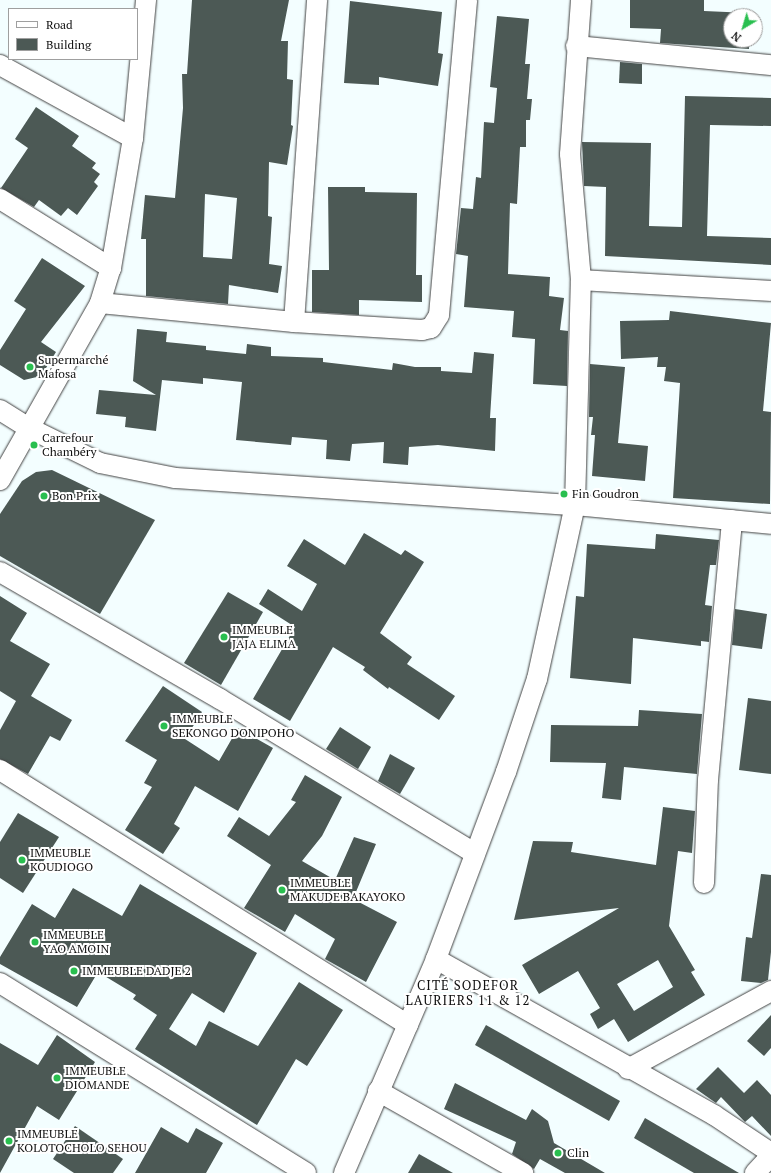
<!DOCTYPE html>
<html>
<head>
<meta charset="utf-8">
<style>
  body { margin:0 }
  #map { position:relative; width:771px; height:1173px; overflow:hidden; background:#f3feff; font-family:"PT Serif",serif }
  div>[style] { position:absolute }
  .building>* { inset:0; background:#4c5955 }
  .roads { filter:drop-shadow(0 0 1px #434343) drop-shadow(0 0 1px #434343) }
  .minor>* { height:20px; margin:-10px; padding:0 10px; transform-origin:10px; border-radius:10px; background:#fff }
  .dots>* { width:11px; height:11px; translate:-50% -50%; box-sizing:border-box; border:2px solid #fff; border-radius:50% }
  span { translate:-50% -50%; white-space:nowrap; text-align:center; line-height:1.15; -webkit-text-stroke:4px #fff; paint-order:stroke }
  .poi-label { font-size:12px; color:#101010 }
  .left { translate:0 -50%; text-align:left }
  .neighbourhood-label { font-size:13px; color:#101010; letter-spacing:1px }
  .legend { position:absolute; left:8px; top:8px; width:130px; height:52px; box-sizing:border-box; background:#fff; border:1px solid #9f9f9f; margin:0; padding:5px 7px; list-style:none; font-size:12px; color:#101010 }
  .legend li { display:flex; align-items:center; gap:8px; height:20px }
  .legend b { width:20px; border:1px solid #9f9f9f }
  .north { position:absolute; left:723px; top:8px; width:40px; height:40px; box-sizing:border-box; background:#fff; border:1px solid #9f9f9f; border-radius:50%; rotate:218deg; font-size:11px; font-weight:700; line-height:16px; text-align:center; color:#101010 }
  .north::after { content:''; display:block; margin:auto; width:14px; height:18px; background:#29bf4f; clip-path:polygon(50% 0,100% 100%,50% 72%,0 100%) }
</style>
</head>
<body>
<div id="map">
  <div class="building">
    <div style="clip-path:polygon(evenodd,192px 0,289px 0,281px 41px,288px 41px,287px 79px,293px 80px,291px 125px,293px 126px,287px 165px,269px 162px,268px 216px,272px 217px,269px 264px,282px 266px,278px 293px,229px 285px,228px 304px,146px 296px,146px 239px,141px 239px,145px 195px,175px 198px,183px 108px,182px 74px,187px 74px,192px 0,205px 194px,237px 198px,232px 259px,203px 257px,205px 194px)"></div>
    <div style="clip-path:polygon(630px 0,704px 0,704px 11px,749px 13px,749px 16px,731px 16px,731px 40px,749px 40px,749px 49px,660px 43px,661px 29px,630px 28px)"></div>
    <div style="clip-path:polygon(350px 1px,442px 12px,438px 53px,443px 54px,438px 86px,379px 77px,379px 85px,344px 83px)"></div>
    <div style="clip-path:polygon(497px 16px,529px 19px,525px 64px,530px 64px,527px 99px,532px 99px,530px 120px,526px 120px,526px 147px,520px 147px,517px 204px,510px 203px,508px 274px,550px 277px,549px 296px,564px 298px,560px 330px,568px 331px,567px 386px,533px 384px,535px 339px,512px 337px,514px 311px,464px 307px,468px 256px,456px 254px,461px 208px,473px 209px,476px 177px,481px 178px,484px 122px,494px 123px,497px 88px,490px 87px)"></div>
    <div style="clip-path:polygon(620px 62px,642px 64px,642px 84px,619px 83px)"></div>
    <div style="clip-path:polygon(685px 96px,771px 98px,771px 126px,710px 125px,707px 236px,771px 238px,771px 265px,605px 256px,606px 187px,584px 186px,582px 142px,651px 143px,649px 226px,682px 227px)"></div>
    <div style="clip-path:polygon(36px 107px,79px 136px,72px 146px,96px 163px,92px 168px,100px 174px,94px 182px,98px 186px,77px 215px,68px 208px,61px 216px,39px 200px,34px 207px,1px 188px,28px 148px,15px 139px)"></div>
    <div style="clip-path:polygon(328px 187px,365px 187px,365px 192px,417px 193px,416px 275px,422px 275px,422px 302px,359px 300px,359px 315px,312px 312px,312px 270px,329px 270px)"></div>
    <div style="clip-path:polygon(42px 258px,85px 286px,41px 342px,56px 352px,41px 376px,24px 380px,0 365px,0 350px,26px 309px,14px 301px)"></div>
    <div style="clip-path:polygon(670px 311px,771px 323px,763px 411px,771px 412px,770px 504px,673px 498px,680px 383px,664px 381px,666px 367px,657px 367px,658px 357px,621px 359px,620px 321px,669px 320px)"></div>
    <div style="clip-path:polygon(137px 329px,167px 332px,166px 342px,206px 346px,206px 350px,246px 354px,247px 344px,271px 347px,271px 356px,323px 358px,323px 362px,392px 370px,393px 363px,415px 367px,441px 367px,441px 371px,472px 373px,474px 352px,494px 354px,490px 418px,496px 418px,495px 451px,438px 445px,409px 447px,408px 465px,383px 463px,384px 442px,352px 444px,350px 461px,326px 459px,327px 440px,292px 437px,291px 445px,236px 440px,242px 382px,203px 378px,203px 384px,162px 380px,156px 431px,125px 427px,126px 417px,96px 414px,99px 390px,156px 395px,133px 381px)"></div>
    <div style="clip-path:polygon(590px 364px,625px 367px,618px 443px,648px 446px,645px 481px,592px 476px,595px 435px,591px 435px,593px 417px,589px 417px)"></div>
    <div style="clip-path:polygon(52px 470px,155px 520px,100px 614px,0 556px,0 514px,22px 481px,36px 472px)"></div>
    <div style="clip-path:polygon(364px 533px,401px 555px,405px 550px,424px 562px,380px 633px,412px 657px,407px 664px,455px 696px,439px 720px,389px 687px,388px 689px,363px 670px,365px 667px,333px 647px,290px 721px,253px 699px,295px 627px,259px 604px,268px 589px,302px 611px,317px 584px,287px 566px,304px 539px,345px 565px)"></div>
    <div style="clip-path:polygon(656px 534px,719px 540px,716px 565px,710px 565px,705px 605px,712px 606px,709px 642px,701px 641px,701px 646px,633px 638px,631px 684px,570px 678px,576px 596px,584px 597px,587px 544px,655px 549px)"></div>
    <div style="clip-path:polygon(228px 592px,263px 612px,221px 685px,184px 663px)"></div>
    <div style="clip-path:polygon(0 596px,27px 613px,10px 641px,50px 664px,31px 696px,72px 720px,60px 741px,50px 736px,28px 774px,0 759px,0 730px,16px 701px,0 691px)"></div>
    <div style="clip-path:polygon(735px 609px,767px 614px,762px 649px,732px 645px)"></div>
    <div style="clip-path:polygon(163px 686px,202px 712px,185px 739px,219px 761px,238px 728px,273px 748px,238px 811px,195px 786px,174px 824px,180px 828px,163px 854px,125px 830px,152px 787px,144px 783px,157px 760px,125px 741px)"></div>
    <div style="clip-path:polygon(748px 698px,771px 701px,771px 774px,739px 770px)"></div>
    <div style="clip-path:polygon(639px 710px,702px 714px,697px 774px,624px 767px,621px 800px,602px 798px,606px 763px,550px 762px,551px 725px,638px 726px)"></div>
    <div style="clip-path:polygon(340px 727px,371px 747px,358px 769px,326px 749px)"></div>
    <div style="clip-path:polygon(390px 754px,415px 768px,400px 794px,378px 781px)"></div>
    <div style="clip-path:polygon(305px 775px,342px 797px,322px 836px,302px 861px,335px 880px,354px 837px,376px 844px,353px 899px,397px 922px,366px 982px,325px 959px,335px 939px,295px 914px,285px 932px,244px 908px,271px 865px,227px 836px,239px 817px,269px 836px,296px 802px,291px 800px)"></div>
    <div style="clip-path:polygon(evenodd,663px 807px,695px 811px,692px 853px,678px 851px,669px 926px,695px 970px,691px 972px,705px 995px,628px 1042px,614px 1019px,598px 1029px,590px 1014px,600px 1008px,578px 971px,539px 994px,522px 965px,619px 908px,514px 920px,533px 841px,573px 842px,571px 852px,656px 865px,663px 807px,658px 960px,673px 987px,634px 1011px,617px 984px,658px 960px)"></div>
    <div style="clip-path:polygon(18px 813px,59px 837px,23px 893px,0 878px,0 842px)"></div>
    <div style="clip-path:polygon(761px 874px,771px 875px,771px 952px,768px 980px,761px 983px,741px 981px,746px 937px,752px 938px)"></div>
    <div style="clip-path:polygon(140px 884px,257px 953px,224px 1013px,192px 993px,169px 1029px,196px 1046px,209px 1021px,258px 1046px,299px 982px,343px 1010px,307px 1066px,296px 1059px,257px 1125px,135px 1049px,157px 1015px,133px 999px,136px 995px,98px 972px,77px 1007px,0 964px,0 957px,32px 904px,55px 918px,73px 888px,122px 916px)"></div>
    <div style="clip-path:polygon(771px 1015px,771px 1048px,764px 1056px,747px 1041px)"></div>
    <div style="clip-path:polygon(486px 1025px,620px 1101px,609px 1121px,475px 1045px)"></div>
    <div style="clip-path:polygon(57px 1035px,95px 1062px,59px 1120px,37px 1106px,0 1173px,0 1043px,38px 1065px)"></div>
    <div style="clip-path:polygon(718px 1067px,744px 1093px,757px 1080px,771px 1095px,771px 1136px,752px 1116px,745px 1122px,721px 1097px,716px 1103px,696px 1089px)"></div>
    <div style="clip-path:polygon(455px 1083px,526px 1120px,532px 1109px,548px 1121px,554px 1143px,605px 1173px,565px 1173px,540px 1159px,534px 1169px,512px 1154px,516px 1142px,444px 1109px)"></div>
    <div style="clip-path:polygon(645px 1118px,739px 1173px,694px 1173px,634px 1138px)"></div>
    <div style="clip-path:polygon(75px 1126px,123px 1159px,113px 1173px,74px 1173px,53px 1159px)"></div>
    <div style="clip-path:polygon(161px 1127px,188px 1143px,196px 1128px,223px 1143px,206px 1173px,135px 1173px)"></div>
    <div style="clip-path:polygon(419px 1154px,453px 1173px,408px 1173px)"></div>
  </div>
  <div class="roads">
    <div class="minor">
      <div style="left:576px;top:46px;width:196px;rotate:5.6deg"></div>
      <div style="left:0;top:65px;width:152px;rotate:28.8deg"></div>
      <div style="left:0;top:199px;width:131px;rotate:31.9deg"></div>
      <div style="left:581px;top:280px;width:190px;rotate:3.3deg"></div>
      <div style="left:100px;top:303px;width:195px;rotate:5.6deg"></div>
      <div style="left:294px;top:322px;width:128px;rotate:3.6deg"></div>
      <div style="left:422px;top:330px;width:9px;rotate:-13deg"></div>
      <div style="left:431px;top:328px;width:15px;rotate:-58deg"></div>
      <div style="left:439px;top:315px;width:316px;rotate:-84.9deg"></div>
      <div style="left:294px;top:322px;width:323px;rotate:-85.9deg"></div>
      <div style="left:0;top:410px;width:34px;rotate:32deg"></div>
      <div style="left:29px;top:428px;width:79px;rotate:26.2deg"></div>
      <div style="left:100px;top:463px;width:76px;rotate:11.3deg"></div>
      <div style="left:175px;top:478px;width:401px;rotate:3.9deg"></div>
      <div style="left:575px;top:505px;width:197px;rotate:5.5deg"></div>
      <div style="left:0;top:480px;width:203px;rotate:-60.5deg"></div>
      <div style="left:100px;top:303px;width:37px;rotate:-73deg"></div>
      <div style="left:111px;top:268px;width:132px;rotate:-80.4deg"></div>
      <div style="left:133px;top:138px;width:139px;rotate:-84.6deg"></div>
      <div style="left:0;top:572px;width:254px;rotate:30deg"></div>
      <div style="left:220px;top:699px;width:297px;rotate:31.2deg"></div>
      <div style="left:0;top:770px;width:481px;rotate:32deg"></div>
      <div style="left:704px;top:883px;width:103px;rotate:-87.8deg"></div>
      <div style="left:708px;top:780px;width:261px;rotate:-84.7deg"></div>
      <div style="left:436px;top:959px;width:319px;rotate:29.3deg"></div>
      <div style="left:714px;top:1115px;width:69px;rotate:33.7deg"></div>
      <div style="left:0;top:983px;width:360px;rotate:31.8deg"></div>
      <div style="left:628px;top:1069px;width:163px;rotate:-28.6deg"></div>
      <div style="left:378px;top:1091px;width:167px;rotate:29.5deg"></div>
      <div style="left:344px;top:1173px;width:233px;rotate:-66.7deg"></div>
      <div style="left:436px;top:959px;width:200px;rotate:-69.5deg"></div>
      <div style="left:506px;top:772px;width:98px;rotate:-71.6deg"></div>
      <div style="left:537px;top:679px;width:178px;rotate:-77.7deg"></div>
      <div style="left:575px;top:505px;width:225px;rotate:-88.5deg"></div>
      <div style="left:581px;top:280px;width:126px;rotate:-95deg"></div>
      <div style="left:570px;top:154px;width:154px;rotate:-85.9deg"></div>
      <div style="left:755px;top:1173px;width:23px;rotate:-47deg"></div>
    </div>
  </div>
  <div class="dots">
    <div style="left:30px;top:367px;background:#29bf4f"></div>
    <div style="left:34px;top:445px;background:#29bf4f"></div>
    <div style="left:564px;top:494px;background:#29bf4f"></div>
    <div style="left:44px;top:496px;background:#29bf4f"></div>
    <div style="left:224px;top:637px;background:#29bf4f"></div>
    <div style="left:164px;top:726px;background:#29bf4f"></div>
    <div style="left:22px;top:860px;background:#29bf4f"></div>
    <div style="left:282px;top:890px;background:#29bf4f"></div>
    <div style="left:35px;top:942px;background:#29bf4f"></div>
    <div style="left:74px;top:971px;background:#29bf4f"></div>
    <div style="left:57px;top:1078px;background:#29bf4f"></div>
    <div style="left:9px;top:1141px;background:#29bf4f"></div>
    <div style="left:558px;top:1153px;background:#29bf4f"></div>
  </div>
  <div class="poi-label">
    <span class="left" style="left:38px;top:367px">Supermarché<br>Mafosa</span>
    <span class="left" style="left:42px;top:445px">Carrefour<br>Chambéry</span>
    <span class="left" style="left:572px;top:494px">Fin Goudron</span>
    <span class="left" style="left:52px;top:496px">Bon Prix</span>
    <span class="left" style="left:232px;top:637px">IMMEUBLE<br>JAJA ELIMA</span>
    <span class="left" style="left:172px;top:726px">IMMEUBLE<br>SEKONGO DONIPOHO</span>
    <span class="left" style="left:30px;top:860px">IMMEUBLE<br>KOUDIOGO</span>
    <span class="left" style="left:290px;top:890px">IMMEUBLE<br>MAKUDE BAKAYOKO</span>
    <span class="left" style="left:43px;top:942px">IMMEUBLE<br>YAO AMOIN</span>
    <span class="left" style="left:82px;top:971px">IMMEUBLE DADJE 2</span>
    <span class="left" style="left:65px;top:1078px">IMMEUBLE<br>DIOMANDE</span>
    <span class="left" style="left:17px;top:1141px">IMMEUBLE<br>KOLOTOCHOLO SEHOU</span>
    <span class="left" style="left:567px;top:1153px">Clin</span>
  </div>
  <div class="neighbourhood-label">
    <span style="left:468px;top:993px">CITÉ SODEFOR<br>LAURIERS 11 &amp; 12</span>
  </div>
  <ul class="legend">
  <li><b style="height:5px;background:#fff"></b>Road</li>
  <li><b style="height:11px;background:#4c5955"></b>Building</li>
  </ul>
  <div class="north">N</div>
</div>
</body>
</html>
